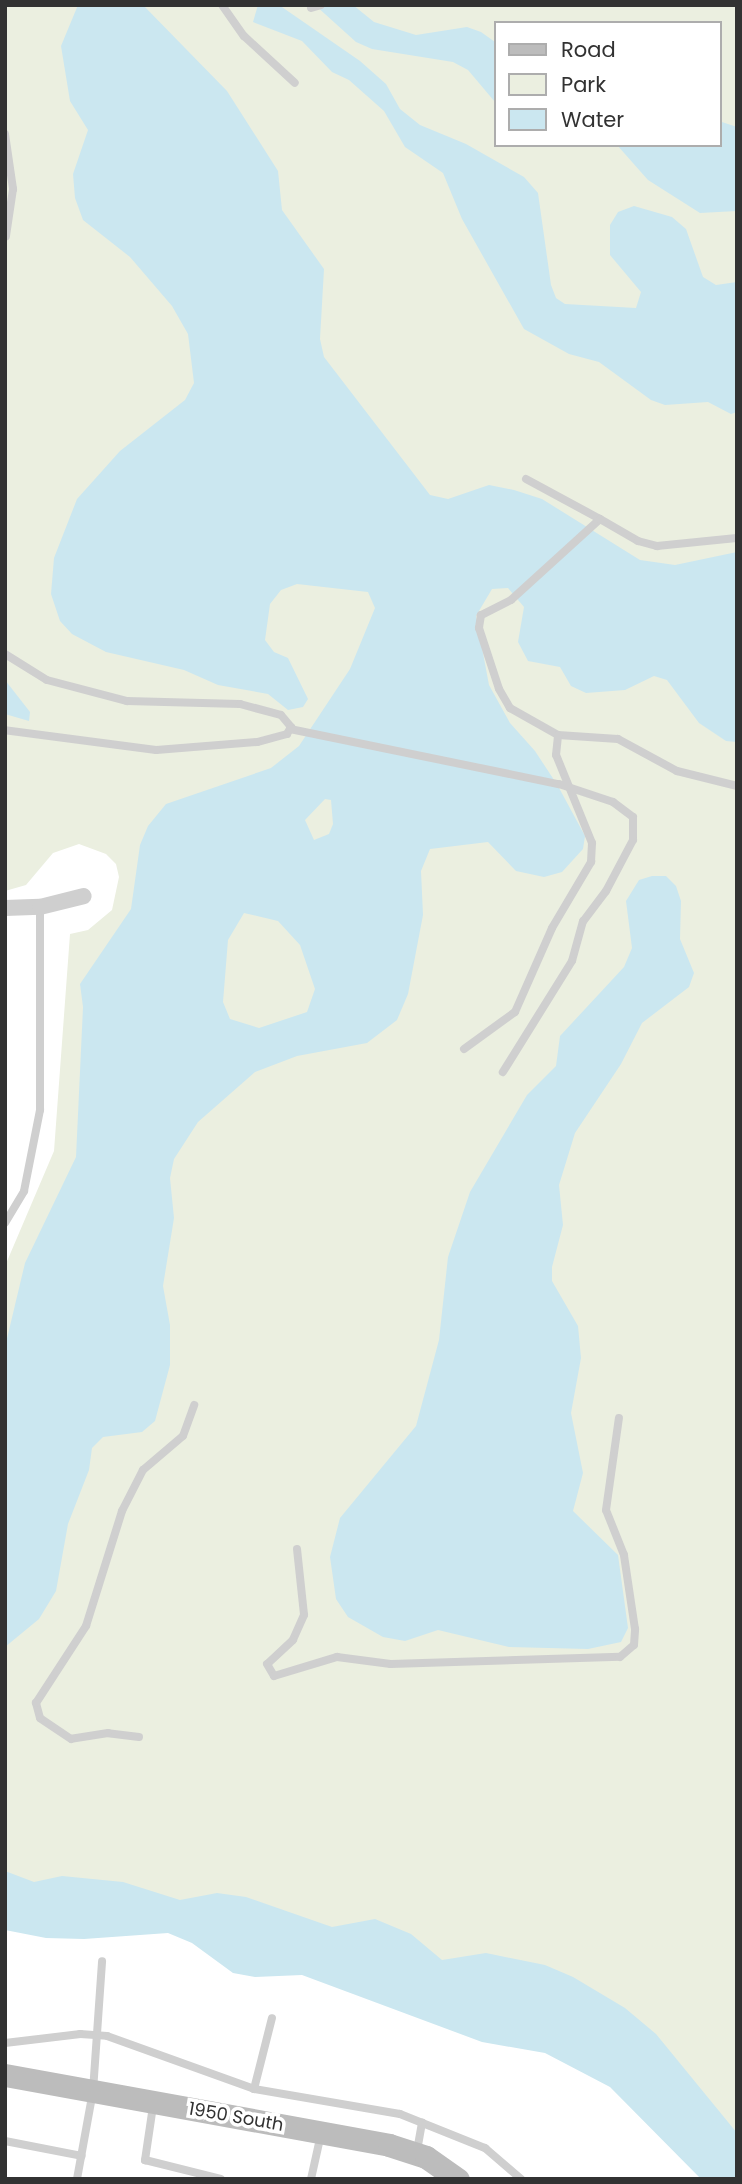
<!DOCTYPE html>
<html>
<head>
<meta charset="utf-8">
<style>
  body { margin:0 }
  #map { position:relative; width:742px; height:2184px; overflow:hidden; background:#fff; font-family:Poppins,sans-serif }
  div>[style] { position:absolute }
  .green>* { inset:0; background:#ebefe0 }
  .water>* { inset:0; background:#cbe7f0 }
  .lane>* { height:8px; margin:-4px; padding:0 4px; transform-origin:4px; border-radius:4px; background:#cfcfcf }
  .street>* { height:16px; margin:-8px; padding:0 8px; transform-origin:8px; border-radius:8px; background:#cfcfcf }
  .secondary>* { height:23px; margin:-11.5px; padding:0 11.5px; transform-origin:11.5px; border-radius:11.5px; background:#bcbcbc }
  span { translate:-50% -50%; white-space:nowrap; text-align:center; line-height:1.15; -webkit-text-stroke:7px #fff; paint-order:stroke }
  .street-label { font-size:18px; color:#323232 }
  .frame { position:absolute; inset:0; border:7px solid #323232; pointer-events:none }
  .legend { position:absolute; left:494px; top:21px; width:228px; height:126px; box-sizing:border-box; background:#fff; border:2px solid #adadad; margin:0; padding:9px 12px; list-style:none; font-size:21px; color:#323232 }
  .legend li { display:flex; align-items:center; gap:14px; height:35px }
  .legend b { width:35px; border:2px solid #adadad }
</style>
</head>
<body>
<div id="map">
  <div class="green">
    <div style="clip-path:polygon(evenodd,5px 5px,737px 5px,737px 2179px,642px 2061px,224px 1924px,5px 1905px,5px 1266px,54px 1151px,70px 934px,88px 930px,112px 910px,119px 877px,116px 864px,106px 854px,79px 844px,53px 853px,26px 885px,5px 891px,5px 5px,495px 23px,719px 23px,719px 145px,495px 145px,495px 23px)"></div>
  </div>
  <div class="water">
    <div style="clip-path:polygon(evenodd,78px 5px,143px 5px,227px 91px,278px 171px,282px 210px,324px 269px,320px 339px,324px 357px,430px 495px,448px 499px,489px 485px,514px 490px,542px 499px,640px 560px,675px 565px,737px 552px,737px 742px,726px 741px,699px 723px,667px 680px,654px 676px,625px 690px,586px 693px,571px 686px,560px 667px,528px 661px,518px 642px,524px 607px,508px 588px,492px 589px,476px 616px,489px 685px,510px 723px,535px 751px,558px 786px,585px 836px,583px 849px,562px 872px,544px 877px,516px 871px,488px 842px,430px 849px,421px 871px,423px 915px,408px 994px,397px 1020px,367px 1043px,297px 1056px,255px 1072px,198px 1122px,174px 1159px,170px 1178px,174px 1218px,163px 1286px,170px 1325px,170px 1365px,155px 1421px,142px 1432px,103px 1437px,92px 1448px,89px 1470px,68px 1524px,56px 1591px,39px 1619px,5px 1647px,5px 1347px,25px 1263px,76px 1157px,83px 1007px,80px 984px,131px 909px,140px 845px,148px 826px,166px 804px,271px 768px,299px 746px,350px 669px,375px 608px,368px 592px,297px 584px,281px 590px,270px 604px,265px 640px,274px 652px,288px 658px,308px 699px,303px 707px,288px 710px,268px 694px,218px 685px,184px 670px,106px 652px,72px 634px,60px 621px,51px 594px,54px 558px,77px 499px,120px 451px,185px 400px,194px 383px,188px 334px,172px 306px,130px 257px,83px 220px,75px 198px,73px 174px,88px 130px,70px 101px,61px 46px,78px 5px,325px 799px,331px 800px,333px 824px,329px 834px,314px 840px,305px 820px,325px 799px,78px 5px,244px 913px,278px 921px,300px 945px,315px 989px,307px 1012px,259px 1028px,230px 1019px,223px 1002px,228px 940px,244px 913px)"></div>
    <div style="clip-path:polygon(258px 5px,279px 5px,360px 61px,386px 84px,400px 109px,420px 125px,466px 144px,524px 177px,538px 193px,551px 285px,556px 298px,565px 304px,636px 308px,641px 292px,610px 255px,610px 225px,618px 212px,634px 206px,672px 217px,686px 229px,703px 277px,716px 285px,737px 282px,737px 412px,731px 414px,708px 402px,665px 405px,651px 400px,599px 362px,569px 354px,524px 329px,462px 219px,443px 173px,405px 147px,384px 111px,349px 80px,332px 72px,302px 41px,253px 22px)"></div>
    <div style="clip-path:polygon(315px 5px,353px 5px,374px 22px,416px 35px,467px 27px,481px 32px,495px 42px,495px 102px,468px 70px,453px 62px,372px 49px,356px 42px)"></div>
    <div style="clip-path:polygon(719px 121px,737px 127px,737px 211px,700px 213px,648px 180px,617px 145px,719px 145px)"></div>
    <div style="clip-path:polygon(5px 680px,30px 712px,29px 721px,5px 714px)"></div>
    <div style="clip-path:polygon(652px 876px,666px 876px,676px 886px,681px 901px,680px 939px,694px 973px,689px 987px,642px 1023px,621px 1064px,575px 1133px,559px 1185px,563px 1225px,552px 1267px,552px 1281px,578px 1326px,581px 1358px,571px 1413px,583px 1473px,573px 1511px,618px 1555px,628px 1628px,621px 1642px,588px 1649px,509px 1647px,438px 1630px,405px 1641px,383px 1637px,348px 1617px,336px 1599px,330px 1557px,340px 1518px,416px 1426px,439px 1340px,448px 1257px,470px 1192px,527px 1095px,556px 1066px,560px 1036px,624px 967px,632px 948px,626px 901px,639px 880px)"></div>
    <div style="clip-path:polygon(5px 1871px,34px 1882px,62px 1876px,123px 1882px,180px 1900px,217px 1893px,246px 1897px,332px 1927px,375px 1919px,411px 1934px,442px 1960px,486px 1953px,545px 1965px,573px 1977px,625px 2008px,656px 2034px,737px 2133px,737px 2179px,701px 2179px,610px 2087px,545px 2053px,482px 2042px,302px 1975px,255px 1977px,233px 1973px,192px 1943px,168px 1933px,84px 1939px,46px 1938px,5px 1930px)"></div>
  </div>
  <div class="lane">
    <div style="left:222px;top:5px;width:38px;rotate:55deg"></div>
    <div style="left:244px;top:36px;width:69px;rotate:42.7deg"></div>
    <div style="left:311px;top:8px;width:10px;rotate:-17deg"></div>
    <div style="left:5px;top:134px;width:56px;rotate:81.7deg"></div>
    <div style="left:13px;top:189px;width:48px;rotate:98.5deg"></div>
    <div style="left:526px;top:479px;width:84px;rotate:28.4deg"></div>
    <div style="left:600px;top:519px;width:120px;rotate:137.7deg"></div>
    <div style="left:511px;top:600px;width:34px;rotate:153deg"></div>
    <div style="left:481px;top:615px;width:13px;rotate:99deg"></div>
    <div style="left:479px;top:628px;width:64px;rotate:71.8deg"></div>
    <div style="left:499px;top:689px;width:22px;rotate:60deg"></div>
    <div style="left:510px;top:708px;width:55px;rotate:29.4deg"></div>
    <div style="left:558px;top:735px;width:60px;rotate:3.8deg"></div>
    <div style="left:618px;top:739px;width:67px;rotate:28.5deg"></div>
    <div style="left:677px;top:771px;width:62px;rotate:14deg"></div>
    <div style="left:600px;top:519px;width:44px;rotate:30.1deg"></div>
    <div style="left:638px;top:541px;width:20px;rotate:15deg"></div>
    <div style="left:657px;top:546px;width:80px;rotate:-5.7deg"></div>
    <div style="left:5px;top:654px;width:49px;rotate:31.8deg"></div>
    <div style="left:47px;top:680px;width:83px;rotate:14.7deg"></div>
    <div style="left:127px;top:701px;width:113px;rotate:1.5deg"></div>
    <div style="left:240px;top:704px;width:42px;rotate:15deg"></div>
    <div style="left:281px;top:715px;width:16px;rotate:50deg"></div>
    <div style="left:291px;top:727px;width:8px;rotate:120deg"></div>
    <div style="left:287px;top:734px;width:31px;rotate:165deg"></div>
    <div style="left:257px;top:742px;width:101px;rotate:175.5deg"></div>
    <div style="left:156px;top:750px;width:152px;rotate:-172.5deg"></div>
    <div style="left:290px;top:729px;width:275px;rotate:11.6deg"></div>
    <div style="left:559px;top:784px;width:57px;rotate:18.4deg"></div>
    <div style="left:613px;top:802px;width:25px;rotate:37deg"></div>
    <div style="left:633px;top:817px;width:23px;rotate:90deg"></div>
    <div style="left:633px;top:840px;width:58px;rotate:117.9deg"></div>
    <div style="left:606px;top:891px;width:38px;rotate:127deg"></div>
    <div style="left:583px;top:921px;width:41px;rotate:105.4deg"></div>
    <div style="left:572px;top:961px;width:131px;rotate:121.9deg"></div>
    <div style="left:464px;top:1049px;width:63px;rotate:-36deg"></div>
    <div style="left:515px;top:1012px;width:92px;rotate:-66.2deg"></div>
    <div style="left:552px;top:928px;width:77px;rotate:-59.4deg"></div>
    <div style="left:591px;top:862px;width:19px;rotate:-87deg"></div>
    <div style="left:592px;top:843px;width:95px;rotate:-112.2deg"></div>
    <div style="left:556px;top:755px;width:20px;rotate:-84deg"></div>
    <div style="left:5px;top:1223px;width:37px;rotate:-59deg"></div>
    <div style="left:24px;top:1191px;width:83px;rotate:-78.8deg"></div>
    <div style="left:40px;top:1110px;width:203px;rotate:-90deg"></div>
    <div style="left:297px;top:1549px;width:66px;rotate:83.9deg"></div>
    <div style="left:304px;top:1615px;width:27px;rotate:114deg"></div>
    <div style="left:293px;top:1640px;width:35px;rotate:137deg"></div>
    <div style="left:267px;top:1664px;width:14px;rotate:60deg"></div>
    <div style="left:274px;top:1676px;width:66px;rotate:-16.8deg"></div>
    <div style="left:337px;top:1657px;width:54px;rotate:7.4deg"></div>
    <div style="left:391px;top:1664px;width:229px;rotate:-1.8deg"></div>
    <div style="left:620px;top:1657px;width:18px;rotate:-41deg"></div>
    <div style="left:634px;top:1645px;width:16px;rotate:-86deg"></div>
    <div style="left:635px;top:1629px;width:75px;rotate:-98.5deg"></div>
    <div style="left:624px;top:1555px;width:48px;rotate:-111.8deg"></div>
    <div style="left:606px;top:1510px;width:93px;rotate:-82deg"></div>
    <div style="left:139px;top:1737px;width:31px;rotate:-173deg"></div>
    <div style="left:108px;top:1733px;width:37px;rotate:171deg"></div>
    <div style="left:71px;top:1739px;width:37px;rotate:-146deg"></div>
    <div style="left:40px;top:1718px;width:16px;rotate:-105deg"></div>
    <div style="left:36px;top:1703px;width:92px;rotate:-57deg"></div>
    <div style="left:86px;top:1626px;width:121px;rotate:-72.6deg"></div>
    <div style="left:122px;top:1511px;width:46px;rotate:-62.9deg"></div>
    <div style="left:143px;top:1470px;width:52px;rotate:-40.4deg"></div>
    <div style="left:183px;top:1436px;width:33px;rotate:-70deg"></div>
    <div style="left:5px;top:2043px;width:76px;rotate:-6.8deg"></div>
    <div style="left:80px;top:2034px;width:27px;rotate:4deg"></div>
    <div style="left:107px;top:2036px;width:156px;rotate:19.8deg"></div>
    <div style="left:254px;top:2089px;width:148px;rotate:9.7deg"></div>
    <div style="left:400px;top:2114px;width:92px;rotate:21.8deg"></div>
    <div style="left:485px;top:2148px;width:48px;rotate:40.7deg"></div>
    <div style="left:254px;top:2089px;width:73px;rotate:-75.8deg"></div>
    <div style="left:153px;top:2106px;width:55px;rotate:98.4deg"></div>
    <div style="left:145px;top:2160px;width:78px;rotate:14deg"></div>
    <div style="left:5px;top:2141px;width:78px;rotate:11deg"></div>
    <div style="left:417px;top:2151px;width:29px;rotate:-80deg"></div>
    <div style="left:77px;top:2179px;width:89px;rotate:-79.7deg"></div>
    <div style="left:93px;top:2091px;width:130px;rotate:-86deg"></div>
    <div style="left:311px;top:2179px;width:46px;rotate:-77.5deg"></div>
  </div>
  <div class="street">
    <div style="left:5px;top:908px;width:35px;rotate:-2deg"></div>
    <div style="left:40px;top:907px;width:45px;rotate:-14deg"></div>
  </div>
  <div class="secondary">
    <div style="left:5px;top:2075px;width:390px;rotate:10.3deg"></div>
    <div style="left:389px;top:2145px;width:39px;rotate:18deg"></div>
    <div style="left:426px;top:2157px;width:39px;rotate:35deg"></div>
  </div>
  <div class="street-label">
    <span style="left:236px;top:2117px;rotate:10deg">1950 South</span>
  </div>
  <div class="frame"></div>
  <ul class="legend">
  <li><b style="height:9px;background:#bcbcbc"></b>Road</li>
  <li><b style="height:19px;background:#ebefe0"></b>Park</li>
  <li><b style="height:19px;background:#cbe7f0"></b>Water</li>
  </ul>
</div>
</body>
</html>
